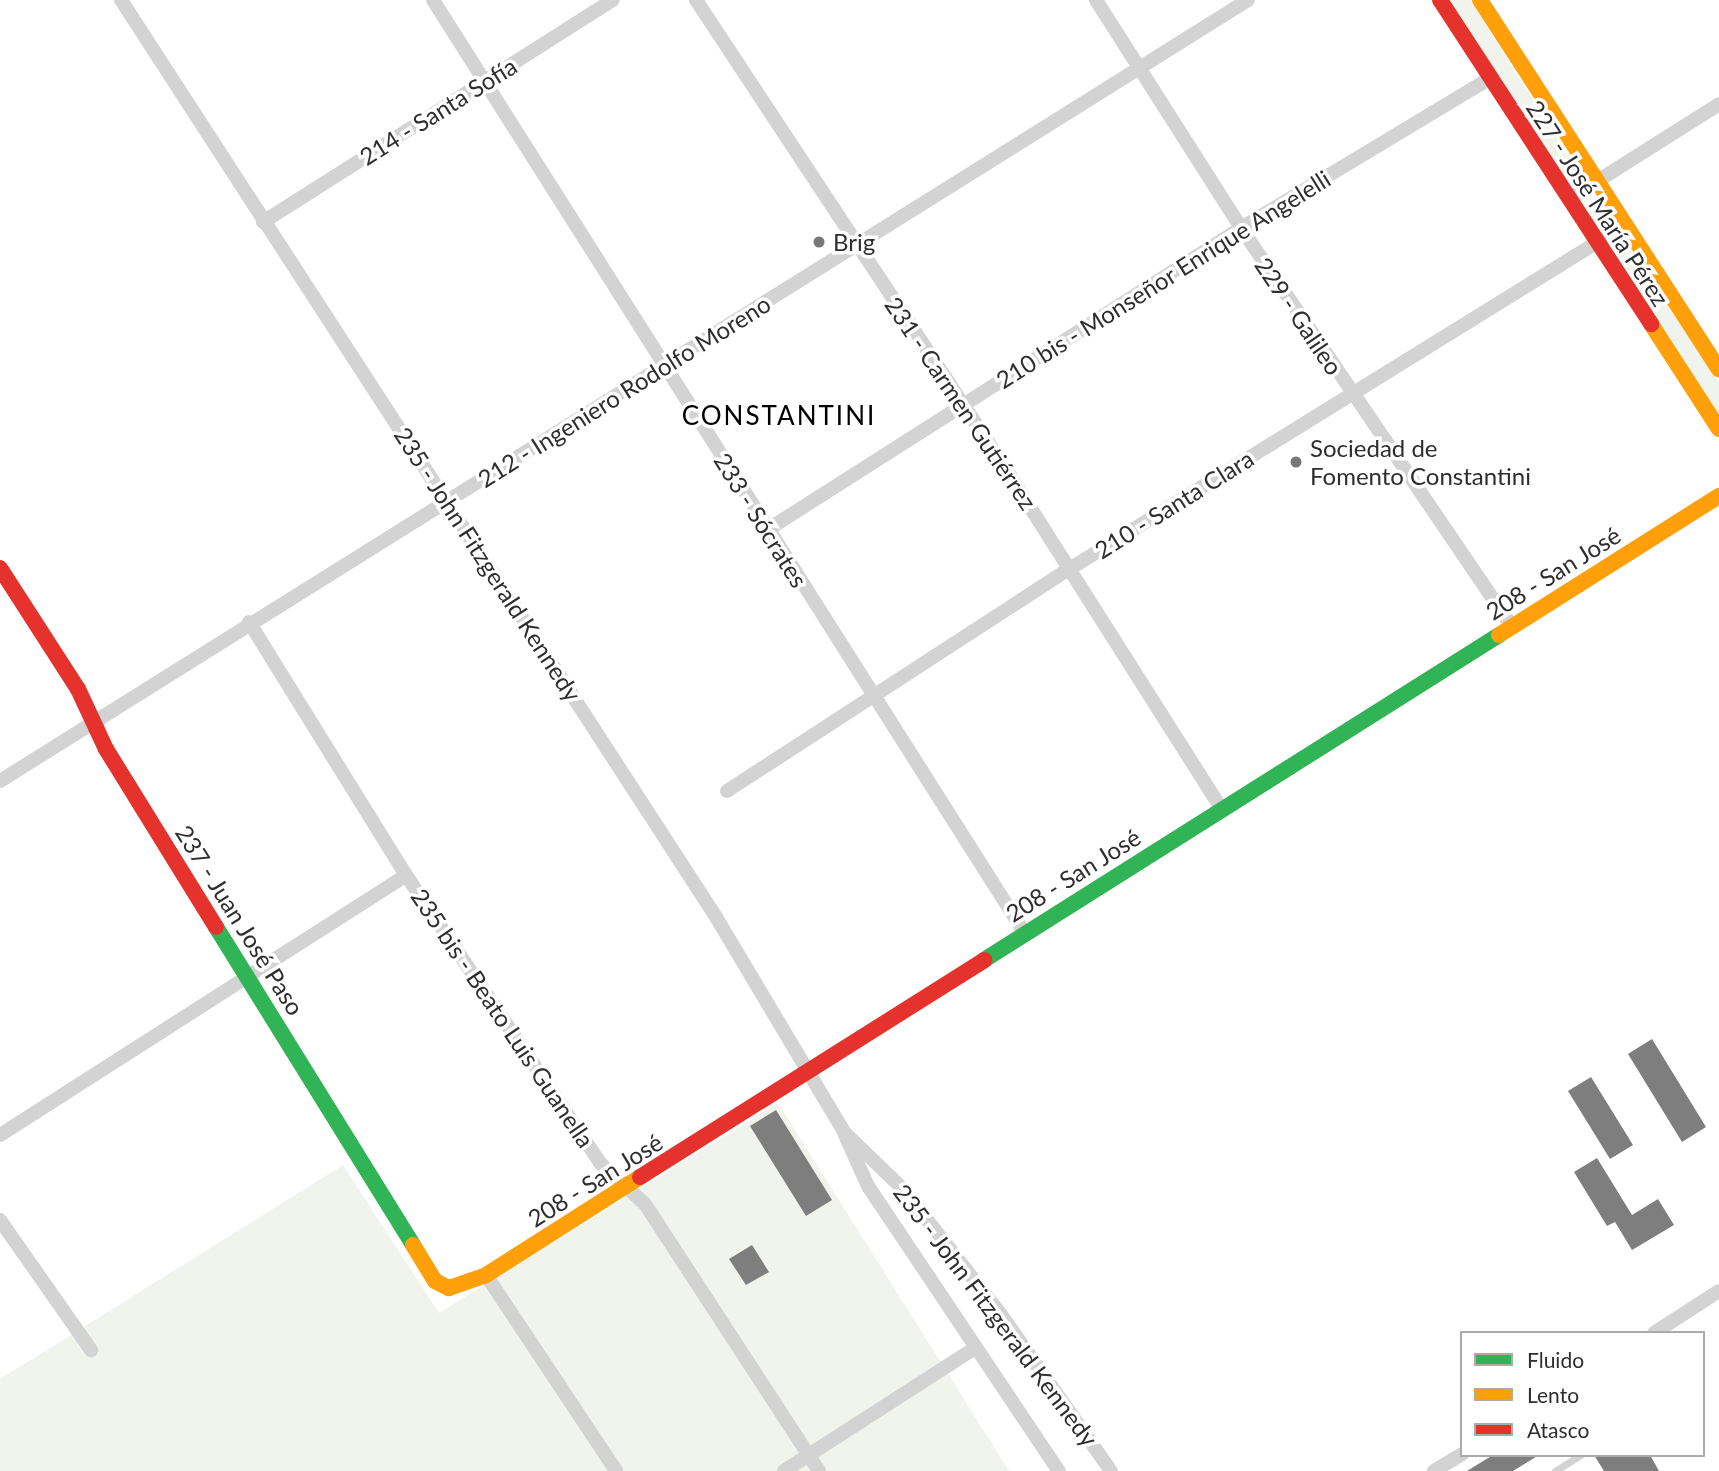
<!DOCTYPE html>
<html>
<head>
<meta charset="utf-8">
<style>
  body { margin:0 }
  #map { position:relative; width:1719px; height:1471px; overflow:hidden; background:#fff; font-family:Lato,sans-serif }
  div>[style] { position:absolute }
  .green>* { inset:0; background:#f0f4ec }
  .round { border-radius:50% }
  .building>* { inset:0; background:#7e7e7e }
  .lane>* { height:7px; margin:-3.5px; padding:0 3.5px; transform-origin:3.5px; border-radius:3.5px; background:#d3d3d3 }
  .street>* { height:14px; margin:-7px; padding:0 7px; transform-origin:7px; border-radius:7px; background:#d3d3d3 }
  .fast>* { height:16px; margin:-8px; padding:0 8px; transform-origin:8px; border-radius:8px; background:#30b455 }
  .slow>* { height:16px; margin:-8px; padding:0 8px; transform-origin:8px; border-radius:8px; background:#ff9f0a }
  .jam>* { height:16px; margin:-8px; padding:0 8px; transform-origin:8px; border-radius:8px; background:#e5322d }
  .dots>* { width:19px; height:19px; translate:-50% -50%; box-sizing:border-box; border:4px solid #fff; border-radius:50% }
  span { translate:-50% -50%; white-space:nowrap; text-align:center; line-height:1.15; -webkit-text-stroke:7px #fff; paint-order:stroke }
  .street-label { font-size:24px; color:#2e2e2e }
  .poi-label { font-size:24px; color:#2e2e2e }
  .left { translate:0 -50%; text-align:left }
  .neighbourhood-label { font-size:26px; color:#000; letter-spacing:2px }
  .legend { position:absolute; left:1460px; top:1331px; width:245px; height:126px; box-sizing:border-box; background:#fff; border:2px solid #ababab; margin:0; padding:9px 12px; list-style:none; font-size:21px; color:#2e2e2e }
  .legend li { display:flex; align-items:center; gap:14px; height:35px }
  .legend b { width:35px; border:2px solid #ababab }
</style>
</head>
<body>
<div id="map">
  <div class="green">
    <div style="clip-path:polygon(1450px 0,1470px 0,1579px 173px,1565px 181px)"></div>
    <div class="round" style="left:1586px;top:200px;width:22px;height:22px"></div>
    <div style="clip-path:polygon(1624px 236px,1719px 382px,1719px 415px,1610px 245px)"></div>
    <div style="clip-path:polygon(778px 1103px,1009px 1471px,0 1471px,0 1379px,343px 1165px,439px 1313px)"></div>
  </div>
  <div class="building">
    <div style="clip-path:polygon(1652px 1039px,1706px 1127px,1682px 1142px,1628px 1054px)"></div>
    <div style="clip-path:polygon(1591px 1077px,1633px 1145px,1610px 1159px,1568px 1091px)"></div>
    <div style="clip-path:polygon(776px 1110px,832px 1200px,806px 1216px,750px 1126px)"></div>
    <div style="clip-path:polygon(1597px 1158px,1632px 1215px,1658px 1199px,1674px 1225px,1632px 1250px,1615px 1222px,1607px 1226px,1574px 1172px)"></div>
    <div style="clip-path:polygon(752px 1245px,769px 1272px,746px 1285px,729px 1259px)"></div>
    <div style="clip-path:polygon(1493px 1455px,1539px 1455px,1513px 1471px,1467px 1471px)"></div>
    <div style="clip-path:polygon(1594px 1455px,1650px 1455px,1659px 1471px,1604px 1471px)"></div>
  </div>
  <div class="lane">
    <div style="left:1555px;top:1471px;width:31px;rotate:-32deg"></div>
  </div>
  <div class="street">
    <div style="left:121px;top:0;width:1093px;rotate:57.02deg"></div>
    <div style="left:716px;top:917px;width:252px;rotate:59.2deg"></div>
    <div style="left:845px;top:1133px;width:81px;rotate:44deg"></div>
    <div style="left:903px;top:1189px;width:157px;rotate:52deg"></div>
    <div style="left:1000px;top:1313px;width:193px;rotate:54.9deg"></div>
    <div style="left:433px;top:0;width:1104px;rotate:57.62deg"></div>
    <div style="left:696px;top:0;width:568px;rotate:56.56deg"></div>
    <div style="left:1009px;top:474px;width:397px;rotate:57.6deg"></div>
    <div style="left:1096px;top:0;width:270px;rotate:57.5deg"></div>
    <div style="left:1241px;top:228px;width:480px;rotate:55.8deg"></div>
    <div style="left:1569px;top:199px;width:178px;rotate:-32.3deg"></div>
    <div style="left:263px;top:222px;width:414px;rotate:-32.4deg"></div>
    <div style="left:767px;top:530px;width:562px;rotate:-32.5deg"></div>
    <div style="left:1241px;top:228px;width:292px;rotate:-31deg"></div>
    <div style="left:249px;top:622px;width:298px;rotate:58.2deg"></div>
    <div style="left:406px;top:875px;width:347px;rotate:56deg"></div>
    <div style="left:600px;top:1163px;width:61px;rotate:42.3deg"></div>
    <div style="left:645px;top:1204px;width:319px;rotate:56.9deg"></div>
    <div style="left:0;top:781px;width:1472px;rotate:-32.04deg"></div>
    <div style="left:727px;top:791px;width:410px;rotate:-33deg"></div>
    <div style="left:1071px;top:568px;width:652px;rotate:-31.76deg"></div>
    <div style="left:0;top:1135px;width:482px;rotate:-32.6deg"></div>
    <div style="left:845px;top:1135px;width:56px;rotate:65.7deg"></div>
    <div style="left:868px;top:1186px;width:343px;rotate:56.2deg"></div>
    <div style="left:0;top:1220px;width:159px;rotate:55deg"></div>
    <div style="left:486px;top:1275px;width:235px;rotate:56.4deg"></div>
    <div style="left:1654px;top:1333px;width:77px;rotate:-32.9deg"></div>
    <div style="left:784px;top:1471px;width:227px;rotate:-32.8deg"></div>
    <div style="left:1434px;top:1471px;width:33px;rotate:-31deg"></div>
  </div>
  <div class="fast">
    <div style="left:216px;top:927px;width:374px;rotate:58.2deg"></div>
    <div style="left:984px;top:960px;width:609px;rotate:-32.25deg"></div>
  </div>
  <div class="slow">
    <div style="left:1480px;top:0;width:440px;rotate:57.1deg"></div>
    <div style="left:1651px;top:324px;width:125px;rotate:57.1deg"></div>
    <div style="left:1499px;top:635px;width:260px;rotate:-32.3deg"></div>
    <div style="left:413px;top:1245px;width:42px;rotate:58.6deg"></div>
    <div style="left:435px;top:1281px;width:16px;rotate:27deg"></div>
    <div style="left:449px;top:1288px;width:39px;rotate:-19deg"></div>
    <div style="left:486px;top:1275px;width:183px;rotate:-32.5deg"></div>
  </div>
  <div class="jam">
    <div style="left:1440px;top:0;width:387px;rotate:56.9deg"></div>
    <div style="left:0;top:568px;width:144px;rotate:57.2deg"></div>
    <div style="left:78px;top:689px;width:66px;rotate:65deg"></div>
    <div style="left:106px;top:749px;width:209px;rotate:58.3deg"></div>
    <div style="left:640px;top:1177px;width:407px;rotate:-32.2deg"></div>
  </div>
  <div class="dots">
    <div style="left:819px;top:242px;background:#777"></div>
    <div style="left:1296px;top:462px;background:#777"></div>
  </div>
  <div class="street-label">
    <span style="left:438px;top:111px;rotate:-32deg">214 - Santa Sofía</span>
    <span style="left:1598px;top:203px;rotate:57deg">227 - José María Pérez</span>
    <span style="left:1163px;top:279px;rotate:-32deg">210 bis - Monseñor Enrique Angelelli</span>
    <span style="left:1299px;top:316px;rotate:56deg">229 - Galileo</span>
    <span style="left:624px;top:391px;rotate:-32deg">212 - Ingeniero Rodolfo Moreno</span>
    <span style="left:961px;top:403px;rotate:56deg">231 - Carmen Gutiérrez</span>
    <span style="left:1174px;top:504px;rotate:-32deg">210 - Santa Clara</span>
    <span style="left:761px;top:520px;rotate:58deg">233 - Sócrates</span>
    <span style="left:488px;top:564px;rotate:57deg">235 - John Fitzgerald Kennedy</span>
    <span style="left:1553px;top:573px;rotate:-32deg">208 - San José</span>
    <span style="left:1073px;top:875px;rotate:-32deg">208 - San José</span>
    <span style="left:240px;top:920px;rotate:58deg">237 - Juan José Paso</span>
    <span style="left:503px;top:1018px;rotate:56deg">235 bis - Beato Luis Guanella</span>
    <span style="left:595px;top:1180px;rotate:-32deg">208 - San José</span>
    <span style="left:996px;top:1315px;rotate:53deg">235 - John Fitzgerald Kennedy</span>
  </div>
  <div class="poi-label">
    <span class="left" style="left:833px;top:242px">Brig</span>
    <span class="left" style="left:1310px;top:462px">Sociedad de<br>Fomento Constantini</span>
  </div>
  <div class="neighbourhood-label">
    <span style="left:779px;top:416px">CONSTANTINI</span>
  </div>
  <ul class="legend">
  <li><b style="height:9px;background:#30b455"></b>Fluido</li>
  <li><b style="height:9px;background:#ff9f0a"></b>Lento</li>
  <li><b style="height:9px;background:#e5322d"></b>Atasco</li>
  </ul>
</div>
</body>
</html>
